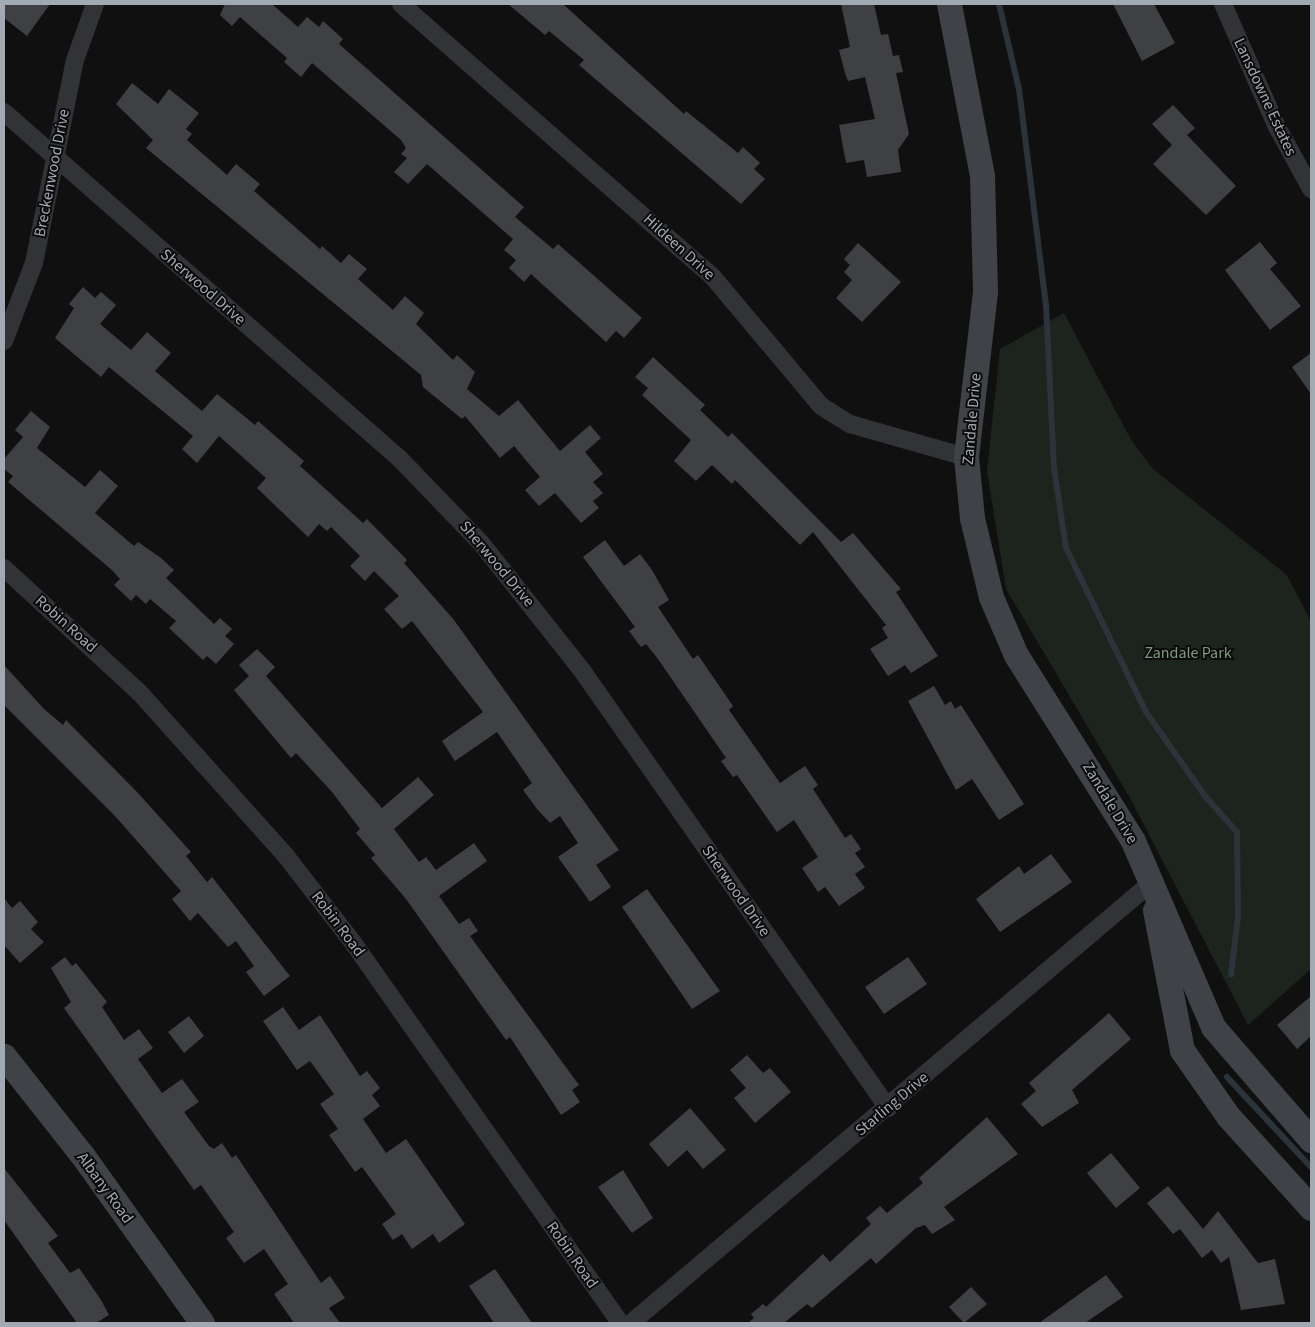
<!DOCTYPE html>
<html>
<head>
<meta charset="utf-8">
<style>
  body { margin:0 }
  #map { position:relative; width:1315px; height:1327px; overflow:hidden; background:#101011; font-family:"Source Sans 3",sans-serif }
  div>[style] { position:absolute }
  .green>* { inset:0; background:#1c241d }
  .stream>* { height:6px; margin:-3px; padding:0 3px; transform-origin:3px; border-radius:3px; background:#2a343a }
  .building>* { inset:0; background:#3f4044 }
  .street>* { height:18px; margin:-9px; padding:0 9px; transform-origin:9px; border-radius:9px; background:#313336 }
  .secondary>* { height:25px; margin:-12.5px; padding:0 12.5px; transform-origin:12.5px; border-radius:12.5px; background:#3f4246 }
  span { translate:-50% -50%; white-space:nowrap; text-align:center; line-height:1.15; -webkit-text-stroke:4px #0b0b0c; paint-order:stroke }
  .street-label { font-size:16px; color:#a1a9b2 }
  .park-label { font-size:16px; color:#7b9e78 }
  .frame { position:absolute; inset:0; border:5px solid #a1a9b2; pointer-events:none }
</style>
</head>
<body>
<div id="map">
  <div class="green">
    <div style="clip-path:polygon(1064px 313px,1130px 438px,1152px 468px,1287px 575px,1311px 622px,1311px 969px,1248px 1025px,1130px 798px,1006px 589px,987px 471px,1000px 349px)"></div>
  </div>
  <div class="stream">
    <div style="left:999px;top:4px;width:87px;rotate:76.8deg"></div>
    <div style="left:1019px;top:89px;width:218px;rotate:82.9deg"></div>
    <div style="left:1046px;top:305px;width:163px;rotate:87.2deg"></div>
    <div style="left:1054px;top:468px;width:81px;rotate:81.5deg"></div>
    <div style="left:1066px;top:548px;width:182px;rotate:64deg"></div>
    <div style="left:1146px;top:712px;width:103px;rotate:54.9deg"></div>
    <div style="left:1205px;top:796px;width:48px;rotate:48.4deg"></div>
    <div style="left:1237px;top:832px;width:85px;rotate:89.3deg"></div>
    <div style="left:1238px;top:917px;width:58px;rotate:96.9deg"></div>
    <div style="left:1227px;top:1077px;width:123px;rotate:47deg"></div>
  </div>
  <div class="building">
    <div style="clip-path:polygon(4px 4px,50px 4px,27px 36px,4px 18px)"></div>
    <div style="clip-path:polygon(225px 4px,272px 4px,298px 27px,307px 17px,319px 27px,323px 21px,343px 39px,339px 44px,524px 207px,515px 217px,553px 249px,558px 244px,642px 318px,624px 338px,616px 331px,606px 342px,531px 274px,524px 282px,509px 268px,516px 260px,504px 250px,513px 239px,427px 164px,408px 184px,394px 172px,407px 158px,401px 154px,406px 148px,401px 140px,312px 63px,301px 77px,284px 62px,287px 58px,240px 17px,232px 26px,220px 15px)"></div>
    <div style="clip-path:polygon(508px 4px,563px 4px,684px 114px,686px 111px,738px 153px,743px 147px,760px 163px,754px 169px,765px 179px,741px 204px,579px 65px,584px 60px,549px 31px,545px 35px)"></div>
    <div style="clip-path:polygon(841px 4px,874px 4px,881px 35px,888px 34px,893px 56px,899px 55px,903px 72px,896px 73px,909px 134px,898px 150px,901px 172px,867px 177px,864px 160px,846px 163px,839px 125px,875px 119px,865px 77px,848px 81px,845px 73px,839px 50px,850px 47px)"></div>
    <div style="clip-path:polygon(1113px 4px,1154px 4px,1175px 43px,1142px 61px)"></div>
    <div style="clip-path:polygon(132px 83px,158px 104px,169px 89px,199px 113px,186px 129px,192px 134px,187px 140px,227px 175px,236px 164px,260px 184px,254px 191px,320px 249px,322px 246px,341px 263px,349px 254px,367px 269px,358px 279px,393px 310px,405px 296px,424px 313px,416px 324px,453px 360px,457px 355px,475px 372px,467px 389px,499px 416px,518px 400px,560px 451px,590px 425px,601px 438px,585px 452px,603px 474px,593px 482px,603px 493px,593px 501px,599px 508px,581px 523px,555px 493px,539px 506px,525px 490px,540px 477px,514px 446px,500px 458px,465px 416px,462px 419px,423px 387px,421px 375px,146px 148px,153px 140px,116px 104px)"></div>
    <div style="clip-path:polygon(1173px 105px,1195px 128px,1187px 135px,1236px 186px,1206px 215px,1153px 164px,1172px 145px,1152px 124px)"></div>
    <div style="clip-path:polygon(1260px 242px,1277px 263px,1270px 269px,1301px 306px,1270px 330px,1225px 270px)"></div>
    <div style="clip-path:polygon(858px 243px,901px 282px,862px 322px,836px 298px,852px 280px,844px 272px,850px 265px,844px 259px)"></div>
    <div style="clip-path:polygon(83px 287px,95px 298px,101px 292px,116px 305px,100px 324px,131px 350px,147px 332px,171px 353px,155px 371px,202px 411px,217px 394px,255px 425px,258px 421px,304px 461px,300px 466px,363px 523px,367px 519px,407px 560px,404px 563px,454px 620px,619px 850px,596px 865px,611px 887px,590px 902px,558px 857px,578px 843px,560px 816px,550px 823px,537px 809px,523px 790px,532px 783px,497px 732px,455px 761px,442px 741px,483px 712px,412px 621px,402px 629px,384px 609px,399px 596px,374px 571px,365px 581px,350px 566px,360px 556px,331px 527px,327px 531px,319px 524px,308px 537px,257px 488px,266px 478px,219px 436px,197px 463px,182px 449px,193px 436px,109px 367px,101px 377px,55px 338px,74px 308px,69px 304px)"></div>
    <div style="clip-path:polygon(1311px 353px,1311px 394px,1292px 367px)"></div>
    <div style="clip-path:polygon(653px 357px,705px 405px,700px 410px,728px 437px,732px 433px,841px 542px,853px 533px,901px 589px,896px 592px,938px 656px,911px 673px,905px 665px,888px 676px,870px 649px,888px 638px,882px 628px,886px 625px,813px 532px,800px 545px,735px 480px,732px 484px,712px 465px,696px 481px,674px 461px,691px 440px,642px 395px,648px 388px,635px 377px)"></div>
    <div style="clip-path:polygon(31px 411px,50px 427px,37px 448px,85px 487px,100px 470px,118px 486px,95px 513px,134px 546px,138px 542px,161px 558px,174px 570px,166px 578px,214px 624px,220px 618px,232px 629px,225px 636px,234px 644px,216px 664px,207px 656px,203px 660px,169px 628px,176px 621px,150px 599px,146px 604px,136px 595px,131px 601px,114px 585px,120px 579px,113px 571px,8px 482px,13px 476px,4px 469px,4px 459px,23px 437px,15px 430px)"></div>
    <div style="clip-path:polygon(605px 540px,624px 566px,640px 554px,652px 570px,669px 600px,658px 607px,693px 659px,698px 655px,733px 706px,729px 710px,780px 783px,805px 766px,818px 785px,813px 789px,845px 838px,851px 834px,861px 849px,855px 853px,865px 867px,855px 874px,865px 888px,839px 906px,825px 887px,818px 892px,802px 868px,818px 857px,794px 820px,777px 832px,737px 775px,733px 777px,721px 761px,726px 758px,658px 659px,646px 644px,641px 647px,629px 631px,635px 627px,583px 557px)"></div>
    <div style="clip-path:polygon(257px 649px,275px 667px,266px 676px,382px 808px,418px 777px,434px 795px,394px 829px,419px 862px,426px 857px,436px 870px,474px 843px,487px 861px,439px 896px,459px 924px,469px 918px,478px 931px,470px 936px,579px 1085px,572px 1090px,580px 1102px,561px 1115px,510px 1037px,506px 1040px,406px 899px,371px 858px,375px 855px,356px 833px,360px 829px,332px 792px,296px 753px,291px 758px,234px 690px,249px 676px,239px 665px)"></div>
    <div style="clip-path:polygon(4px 665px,44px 709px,63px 725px,66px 720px,138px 793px,191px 852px,186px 856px,207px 882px,212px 877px,290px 976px,264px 996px,246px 972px,254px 966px,236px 941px,228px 947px,198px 913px,190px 921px,172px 899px,181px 891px,115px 816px,4px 705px)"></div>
    <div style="clip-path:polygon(934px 686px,945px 705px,951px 701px,955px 709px,961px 705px,1024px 804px,999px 820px,972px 779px,956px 790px,908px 701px)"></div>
    <div style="clip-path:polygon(1051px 854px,1072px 882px,1000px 932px,976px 899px,1019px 866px,1024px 874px)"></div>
    <div style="clip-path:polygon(647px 889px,720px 991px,692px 1009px,622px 907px)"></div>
    <div style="clip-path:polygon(4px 898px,12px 908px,20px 901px,38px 922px,31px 929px,44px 942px,20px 963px,4px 945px)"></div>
    <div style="clip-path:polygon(65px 957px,72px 966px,76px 963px,107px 1002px,102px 1007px,124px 1040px,139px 1029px,153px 1048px,138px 1059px,162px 1093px,182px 1079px,199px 1102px,184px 1112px,209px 1146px,214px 1149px,222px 1143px,232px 1158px,236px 1155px,321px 1283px,330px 1276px,345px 1298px,329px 1308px,340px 1323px,294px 1323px,274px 1294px,288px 1284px,264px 1249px,244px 1263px,226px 1238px,234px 1232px,201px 1185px,194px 1190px,64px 1008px,71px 1002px,51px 968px)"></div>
    <div style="clip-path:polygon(908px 957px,927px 984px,884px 1014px,865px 987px)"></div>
    <div style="clip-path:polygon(1311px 996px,1311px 1036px,1297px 1049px,1277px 1025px)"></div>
    <div style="clip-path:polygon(283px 1007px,299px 1030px,320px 1015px,360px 1076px,367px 1071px,380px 1088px,372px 1095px,380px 1106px,363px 1119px,386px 1153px,406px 1139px,465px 1224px,439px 1243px,433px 1234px,412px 1249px,402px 1234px,393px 1240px,382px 1224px,396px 1214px,362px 1167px,355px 1172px,329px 1135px,338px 1129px,320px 1104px,334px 1094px,310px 1061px,297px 1070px,263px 1021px)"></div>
    <div style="clip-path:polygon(1109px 1013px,1131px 1039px,1072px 1090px,1079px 1103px,1042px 1127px,1021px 1104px,1036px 1091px,1029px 1083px)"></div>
    <div style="clip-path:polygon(189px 1016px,204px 1036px,184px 1053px,168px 1032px)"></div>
    <div style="clip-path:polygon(747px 1055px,763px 1073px,770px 1068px,791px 1092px,755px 1123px,734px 1098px,746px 1088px,730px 1070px)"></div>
    <div style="clip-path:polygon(690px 1108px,726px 1150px,703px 1169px,687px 1150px,668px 1167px,649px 1144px)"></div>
    <div style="clip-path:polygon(987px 1117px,1018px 1154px,944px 1207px,955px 1220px,932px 1234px,925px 1225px,916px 1228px,876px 1264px,871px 1258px,812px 1308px,807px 1304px,784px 1323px,748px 1323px,754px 1318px,751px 1314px,763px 1304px,766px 1307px,823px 1254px,830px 1262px,871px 1224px,866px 1218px,880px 1206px,887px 1213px,923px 1183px,919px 1178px)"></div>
    <div style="clip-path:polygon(1111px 1153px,1140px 1188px,1116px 1208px,1087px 1173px)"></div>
    <div style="clip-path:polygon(4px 1168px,58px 1236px,48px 1243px,70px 1273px,79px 1268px,101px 1300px,109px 1315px,96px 1323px,77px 1323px,4px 1220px)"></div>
    <div style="clip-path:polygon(623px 1170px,653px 1218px,632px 1233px,598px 1187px)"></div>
    <div style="clip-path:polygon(1168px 1186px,1203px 1229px,1218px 1211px,1258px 1263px,1275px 1259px,1285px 1304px,1241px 1310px,1229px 1257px,1221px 1263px,1212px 1250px,1202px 1258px,1180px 1229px,1173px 1234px,1147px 1203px)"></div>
    <div style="clip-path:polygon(495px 1269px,532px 1323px,494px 1323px,469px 1286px)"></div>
    <div style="clip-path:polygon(1106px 1275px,1123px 1297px,1085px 1323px,1039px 1323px)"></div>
    <div style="clip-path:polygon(971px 1287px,987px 1304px,964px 1323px,949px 1307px)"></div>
  </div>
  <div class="street">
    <div style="left:401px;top:4px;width:413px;rotate:41.2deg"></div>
    <div style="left:712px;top:276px;width:170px;rotate:50deg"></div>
    <div style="left:821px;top:406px;width:34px;rotate:32deg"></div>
    <div style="left:850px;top:424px;width:121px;rotate:15.9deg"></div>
    <div style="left:1223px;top:4px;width:132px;rotate:66.3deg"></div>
    <div style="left:1276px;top:125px;width:73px;rotate:61.3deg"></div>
    <div style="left:4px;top:112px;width:525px;rotate:41.22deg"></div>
    <div style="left:399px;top:458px;width:118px;rotate:46deg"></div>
    <div style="left:481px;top:543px;width:161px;rotate:51.6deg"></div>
    <div style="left:581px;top:669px;width:536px;rotate:55.03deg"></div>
    <div style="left:4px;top:341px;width:84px;rotate:-69deg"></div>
    <div style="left:34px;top:263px;width:207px;rotate:-78.6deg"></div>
    <div style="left:75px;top:60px;width:59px;rotate:-70.3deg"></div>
    <div style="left:4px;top:568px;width:183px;rotate:42.6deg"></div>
    <div style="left:139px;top:692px;width:220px;rotate:48.1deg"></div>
    <div style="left:286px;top:856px;width:111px;rotate:52.3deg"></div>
    <div style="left:354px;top:944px;width:463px;rotate:54.9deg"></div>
    <div style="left:631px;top:1323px;width:681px;rotate:-40.24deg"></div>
  </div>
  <div class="secondary">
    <div style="left:949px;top:4px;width:174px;rotate:79.1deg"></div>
    <div style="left:982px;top:175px;width:117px;rotate:88.5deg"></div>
    <div style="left:985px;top:292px;width:166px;rotate:96.6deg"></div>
    <div style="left:966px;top:457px;width:61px;rotate:84.4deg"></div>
    <div style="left:972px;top:518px;width:81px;rotate:76.5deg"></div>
    <div style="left:991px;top:597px;width:63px;rotate:66.7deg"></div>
    <div style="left:1016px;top:655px;width:220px;rotate:57.8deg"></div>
    <div style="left:1133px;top:841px;width:202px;rotate:66.7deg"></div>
    <div style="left:1213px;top:1027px;width:150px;rotate:49.1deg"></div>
    <div style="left:1155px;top:910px;width:143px;rotate:79.1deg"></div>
    <div style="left:1182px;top:1050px;width:80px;rotate:55.1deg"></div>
    <div style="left:1228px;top:1116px;width:124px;rotate:47.9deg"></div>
    <div style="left:4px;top:1056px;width:127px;rotate:51.7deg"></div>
    <div style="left:83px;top:1156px;width:205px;rotate:54.5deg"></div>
  </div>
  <div class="street-label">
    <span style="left:1265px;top:97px;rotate:65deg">Lansdowne Estates</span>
    <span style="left:52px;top:173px;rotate:-79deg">Breckenwood Drive</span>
    <span style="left:679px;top:247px;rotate:42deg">Hildeen Drive</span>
    <span style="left:203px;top:287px;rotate:41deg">Sherwood Drive</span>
    <span style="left:972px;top:419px;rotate:-85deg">Zandale Drive</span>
    <span style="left:497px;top:564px;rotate:50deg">Sherwood Drive</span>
    <span style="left:66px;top:624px;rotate:42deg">Robin Road</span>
    <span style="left:1110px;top:803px;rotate:59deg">Zandale Drive</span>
    <span style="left:736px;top:891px;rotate:55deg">Sherwood Drive</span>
    <span style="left:338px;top:924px;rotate:53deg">Robin Road</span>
    <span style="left:892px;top:1104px;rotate:-40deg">Starling Drive</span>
    <span style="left:105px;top:1188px;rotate:54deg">Albany Road</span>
    <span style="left:572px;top:1255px;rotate:55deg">Robin Road</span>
  </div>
  <div class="park-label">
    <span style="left:1188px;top:653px">Zandale Park</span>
  </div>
  <div class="frame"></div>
</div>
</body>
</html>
